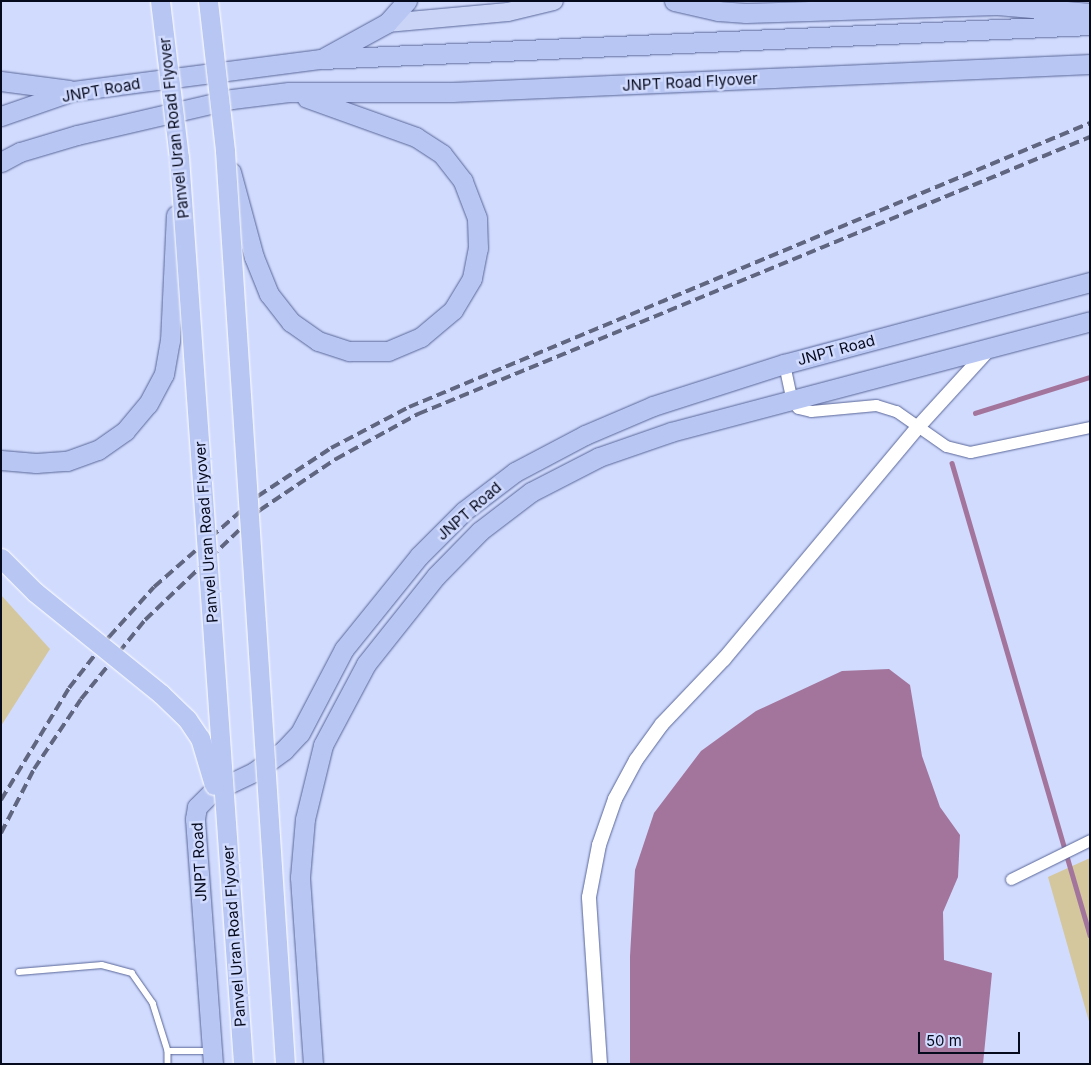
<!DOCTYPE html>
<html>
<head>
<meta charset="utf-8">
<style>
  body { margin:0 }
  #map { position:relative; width:1091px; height:1065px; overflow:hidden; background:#d1dbfe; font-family:Inter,sans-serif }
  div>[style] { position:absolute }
  .green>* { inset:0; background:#d4c79e }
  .water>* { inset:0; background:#a4759c }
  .stream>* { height:4.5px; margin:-2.25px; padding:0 2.25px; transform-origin:2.25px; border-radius:2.25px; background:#a4759c }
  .roads { filter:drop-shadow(0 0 1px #596698) drop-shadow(0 0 1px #596698) }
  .service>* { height:5.5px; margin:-2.75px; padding:0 2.75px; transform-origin:2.75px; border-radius:2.75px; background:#fff }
  .minor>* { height:11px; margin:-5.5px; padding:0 5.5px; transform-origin:5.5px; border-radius:5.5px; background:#fff }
  .tertiary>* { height:14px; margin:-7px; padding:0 7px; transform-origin:7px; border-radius:7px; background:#fff }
  .primary>* { height:18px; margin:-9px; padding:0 9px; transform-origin:9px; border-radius:9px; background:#cad4f6 }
  .trunk>* { height:19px; margin:-9.5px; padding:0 9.5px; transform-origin:9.5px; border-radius:9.5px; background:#b8c6f3 }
  .rail>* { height:4px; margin-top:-2px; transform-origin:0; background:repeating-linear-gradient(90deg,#606680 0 10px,transparent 0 15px) }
  .bridges { filter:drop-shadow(0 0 1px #fff) drop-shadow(0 0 1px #fff) }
  .trunk-bridge>* { height:19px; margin:-9.5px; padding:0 9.5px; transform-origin:9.5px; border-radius:9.5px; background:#b8c6f3 }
  span { translate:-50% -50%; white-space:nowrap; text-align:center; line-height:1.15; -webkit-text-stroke:5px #d1dbfe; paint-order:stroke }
  .street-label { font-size:15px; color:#060a1d }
  .frame { position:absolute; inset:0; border:2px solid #060a1d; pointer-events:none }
  .scale { position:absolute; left:918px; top:1032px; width:102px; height:22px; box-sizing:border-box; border:2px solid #060a1d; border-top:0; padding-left:6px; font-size:15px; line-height:18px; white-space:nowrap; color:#060a1d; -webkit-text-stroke:4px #d1dbfe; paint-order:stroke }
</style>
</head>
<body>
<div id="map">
  <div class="green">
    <div style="clip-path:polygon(1px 595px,50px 649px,1px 726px)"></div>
    <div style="clip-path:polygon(1090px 858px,1090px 1025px,1048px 877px)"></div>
  </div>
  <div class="water">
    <div style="clip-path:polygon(889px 669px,910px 685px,922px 756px,940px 807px,960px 835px,958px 877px,943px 912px,944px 960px,992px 973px,983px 1064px,630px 1064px,630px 956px,635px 870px,654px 813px,701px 751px,756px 711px,842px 671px)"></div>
  </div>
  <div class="stream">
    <div style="left:975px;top:413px;width:121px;rotate:-17.4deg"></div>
    <div style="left:952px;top:463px;width:492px;rotate:73.7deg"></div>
  </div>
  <div class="roads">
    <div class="service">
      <div style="left:19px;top:972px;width:83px;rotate:-4.8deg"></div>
      <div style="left:102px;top:965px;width:31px;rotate:15deg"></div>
      <div style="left:132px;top:973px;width:37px;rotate:55deg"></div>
      <div style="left:153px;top:1003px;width:50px;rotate:72.6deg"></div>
      <div style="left:168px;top:1051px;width:13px;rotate:90deg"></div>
      <div style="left:168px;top:1051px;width:41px"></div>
    </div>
    <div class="minor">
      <div style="left:784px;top:364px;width:38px;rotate:78deg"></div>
      <div style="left:792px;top:401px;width:9px;rotate:49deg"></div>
      <div style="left:798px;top:408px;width:13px;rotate:13deg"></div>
      <div style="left:811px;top:411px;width:65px;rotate:-5.3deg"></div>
      <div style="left:876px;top:405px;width:21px;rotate:17deg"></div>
      <div style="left:896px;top:411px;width:61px;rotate:35deg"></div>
      <div style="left:946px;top:446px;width:25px;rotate:14deg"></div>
      <div style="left:970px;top:452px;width:123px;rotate:-11.8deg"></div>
      <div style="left:1011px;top:879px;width:88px;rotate:-26.3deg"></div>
    </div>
    <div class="tertiary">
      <div style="left:600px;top:1064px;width:167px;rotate:-93.8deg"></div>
      <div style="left:589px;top:897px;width:53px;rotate:-79.1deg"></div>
      <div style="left:599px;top:845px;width:49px;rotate:-70.8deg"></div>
      <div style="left:615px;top:799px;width:44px;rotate:-61.7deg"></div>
      <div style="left:636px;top:760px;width:44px;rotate:-54.2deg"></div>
      <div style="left:662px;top:724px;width:90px;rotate:-46.4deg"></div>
      <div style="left:724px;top:659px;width:301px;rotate:-50.1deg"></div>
      <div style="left:917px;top:428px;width:110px;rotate:-47.6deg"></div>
    </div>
    <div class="primary">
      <div style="left:387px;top:23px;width:121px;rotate:-5.2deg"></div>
      <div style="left:508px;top:12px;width:47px;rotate:-13.4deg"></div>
    </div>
    <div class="trunk">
      <div style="left:674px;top:1px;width:45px;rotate:12.8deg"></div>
      <div style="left:718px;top:11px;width:28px;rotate:4deg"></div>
      <div style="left:746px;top:13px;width:251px;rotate:-1.8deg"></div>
      <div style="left:997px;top:5px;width:93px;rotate:4.9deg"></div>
      <div style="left:325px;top:57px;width:71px;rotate:-28.7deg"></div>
      <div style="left:387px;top:23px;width:30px;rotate:-48deg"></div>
      <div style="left:1px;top:81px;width:69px;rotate:7.5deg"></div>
      <div style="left:1px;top:116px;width:76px;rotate:-19.1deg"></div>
      <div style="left:73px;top:91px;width:250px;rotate:-7.4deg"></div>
      <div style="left:321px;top:59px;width:770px;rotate:-2.53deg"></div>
      <div style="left:1px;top:162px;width:21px;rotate:-28deg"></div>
      <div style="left:20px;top:152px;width:59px;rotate:-16.6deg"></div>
      <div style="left:77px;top:135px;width:159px;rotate:-13.1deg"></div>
      <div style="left:232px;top:99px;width:57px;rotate:-7deg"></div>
      <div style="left:289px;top:92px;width:163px"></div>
      <div style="left:452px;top:92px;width:639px;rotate:-2.51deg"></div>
      <div style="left:231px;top:172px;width:88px;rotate:74.9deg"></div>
      <div style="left:254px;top:257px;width:40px;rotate:68deg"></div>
      <div style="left:269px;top:294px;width:36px;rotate:52deg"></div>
      <div style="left:291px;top:322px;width:33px;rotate:35deg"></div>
      <div style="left:318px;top:341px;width:33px;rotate:18deg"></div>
      <div style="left:349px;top:351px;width:39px"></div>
      <div style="left:388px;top:351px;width:36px;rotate:-23deg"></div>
      <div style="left:421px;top:337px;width:42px;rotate:-40.2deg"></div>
      <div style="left:453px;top:310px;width:37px;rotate:-59deg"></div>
      <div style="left:472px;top:278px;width:31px;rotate:-79deg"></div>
      <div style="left:478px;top:248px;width:30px;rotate:-92deg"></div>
      <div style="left:477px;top:218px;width:40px;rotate:-111deg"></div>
      <div style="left:463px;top:181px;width:34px;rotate:-128deg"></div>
      <div style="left:442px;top:154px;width:31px;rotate:-147deg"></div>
      <div style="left:416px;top:137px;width:116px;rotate:-160.3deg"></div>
      <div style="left:1px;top:460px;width:35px;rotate:5deg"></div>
      <div style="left:36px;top:463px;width:31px;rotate:-4deg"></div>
      <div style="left:67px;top:461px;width:33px;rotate:-20deg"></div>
      <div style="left:98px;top:450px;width:33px;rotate:-35deg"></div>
      <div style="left:125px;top:431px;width:35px;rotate:-50deg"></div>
      <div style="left:148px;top:404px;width:34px;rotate:-62deg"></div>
      <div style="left:164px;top:374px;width:34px;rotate:-80deg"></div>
      <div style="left:170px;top:341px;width:126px;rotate:-87.3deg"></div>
      <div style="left:213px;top:1064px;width:246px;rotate:-94.2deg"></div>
      <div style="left:195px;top:819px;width:12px;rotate:-81deg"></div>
      <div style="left:197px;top:807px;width:21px;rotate:-45deg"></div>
      <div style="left:212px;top:792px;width:47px;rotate:-25.5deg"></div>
      <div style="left:254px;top:772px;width:37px;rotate:-36deg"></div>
      <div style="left:284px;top:750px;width:23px;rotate:-47deg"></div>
      <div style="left:300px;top:733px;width:95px;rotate:-62.4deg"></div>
      <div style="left:344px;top:649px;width:119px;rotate:-51.1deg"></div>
      <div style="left:419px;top:556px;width:64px;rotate:-45deg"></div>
      <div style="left:464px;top:511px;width:64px;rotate:-37.4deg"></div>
      <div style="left:515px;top:472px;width:79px;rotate:-27.9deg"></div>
      <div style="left:585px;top:435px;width:74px;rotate:-23.1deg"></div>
      <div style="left:653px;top:406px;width:138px;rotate:-17.8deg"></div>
      <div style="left:784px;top:364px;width:317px;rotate:-15deg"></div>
      <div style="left:313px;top:1064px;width:187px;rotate:-94deg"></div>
      <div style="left:300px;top:877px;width:58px;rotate:-85.1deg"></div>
      <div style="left:305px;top:819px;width:76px;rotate:-76.3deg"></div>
      <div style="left:323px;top:745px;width:92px;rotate:-62deg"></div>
      <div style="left:366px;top:664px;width:112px;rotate:-51.5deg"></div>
      <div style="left:436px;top:576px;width:63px;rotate:-45.6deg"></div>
      <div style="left:480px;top:531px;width:64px;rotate:-37.4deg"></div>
      <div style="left:531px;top:492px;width:76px;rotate:-27.2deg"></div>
      <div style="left:599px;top:457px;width:76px;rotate:-19.1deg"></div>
      <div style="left:671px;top:432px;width:433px;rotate:-14.8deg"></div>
    </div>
  </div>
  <div class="rail">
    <div style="left:1px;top:800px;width:131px;rotate:-58.7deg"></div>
    <div style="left:69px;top:688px;width:65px;rotate:-51.9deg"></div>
    <div style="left:109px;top:637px;width:67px;rotate:-48deg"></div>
    <div style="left:154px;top:587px;width:138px;rotate:-41.2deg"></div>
    <div style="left:258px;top:496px;width:87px;rotate:-33.3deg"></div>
    <div style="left:331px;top:448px;width:88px;rotate:-27.7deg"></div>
    <div style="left:409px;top:407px;width:738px;rotate:-22.64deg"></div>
    <div style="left:1px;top:833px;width:72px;rotate:-62.7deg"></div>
    <div style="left:34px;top:769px;width:84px;rotate:-56.1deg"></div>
    <div style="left:81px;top:699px;width:102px;rotate:-51deg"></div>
    <div style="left:145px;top:620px;width:159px;rotate:-43.7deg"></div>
    <div style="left:260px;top:510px;width:92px;rotate:-33.9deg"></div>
    <div style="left:336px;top:459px;width:94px;rotate:-28.8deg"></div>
    <div style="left:418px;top:414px;width:727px;rotate:-22.4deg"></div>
  </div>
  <div class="bridges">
    <div class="trunk-bridge">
      <div style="left:160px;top:1px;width:157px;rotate:83.1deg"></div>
      <div style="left:179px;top:157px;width:909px;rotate:85.96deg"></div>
      <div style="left:208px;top:1px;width:151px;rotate:83.5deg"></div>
      <div style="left:225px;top:151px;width:915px;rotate:86.24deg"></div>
      <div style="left:1px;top:558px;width:48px;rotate:45deg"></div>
      <div style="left:35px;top:592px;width:162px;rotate:39deg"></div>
      <div style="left:161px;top:694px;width:36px;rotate:44deg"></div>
      <div style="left:187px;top:719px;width:23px;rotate:56deg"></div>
      <div style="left:200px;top:738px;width:49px;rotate:73.4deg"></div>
    </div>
  </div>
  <div class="street-label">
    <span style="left:690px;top:82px;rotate:-3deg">JNPT Road Flyover</span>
    <span style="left:101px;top:90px;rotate:-10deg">JNPT Road</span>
    <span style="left:174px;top:128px;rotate:-96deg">Panvel Uran Road Flyover</span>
    <span style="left:836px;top:350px;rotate:-15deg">JNPT Road</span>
    <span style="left:469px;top:511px;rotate:-41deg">JNPT Road</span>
    <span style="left:206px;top:532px;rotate:-94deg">Panvel Uran Road Flyover</span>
    <span style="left:199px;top:862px;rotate:-93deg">JNPT Road</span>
    <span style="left:234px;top:936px;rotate:-94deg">Panvel Uran Road Flyover</span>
  </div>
  <div class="frame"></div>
  <div class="scale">50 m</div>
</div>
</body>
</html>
